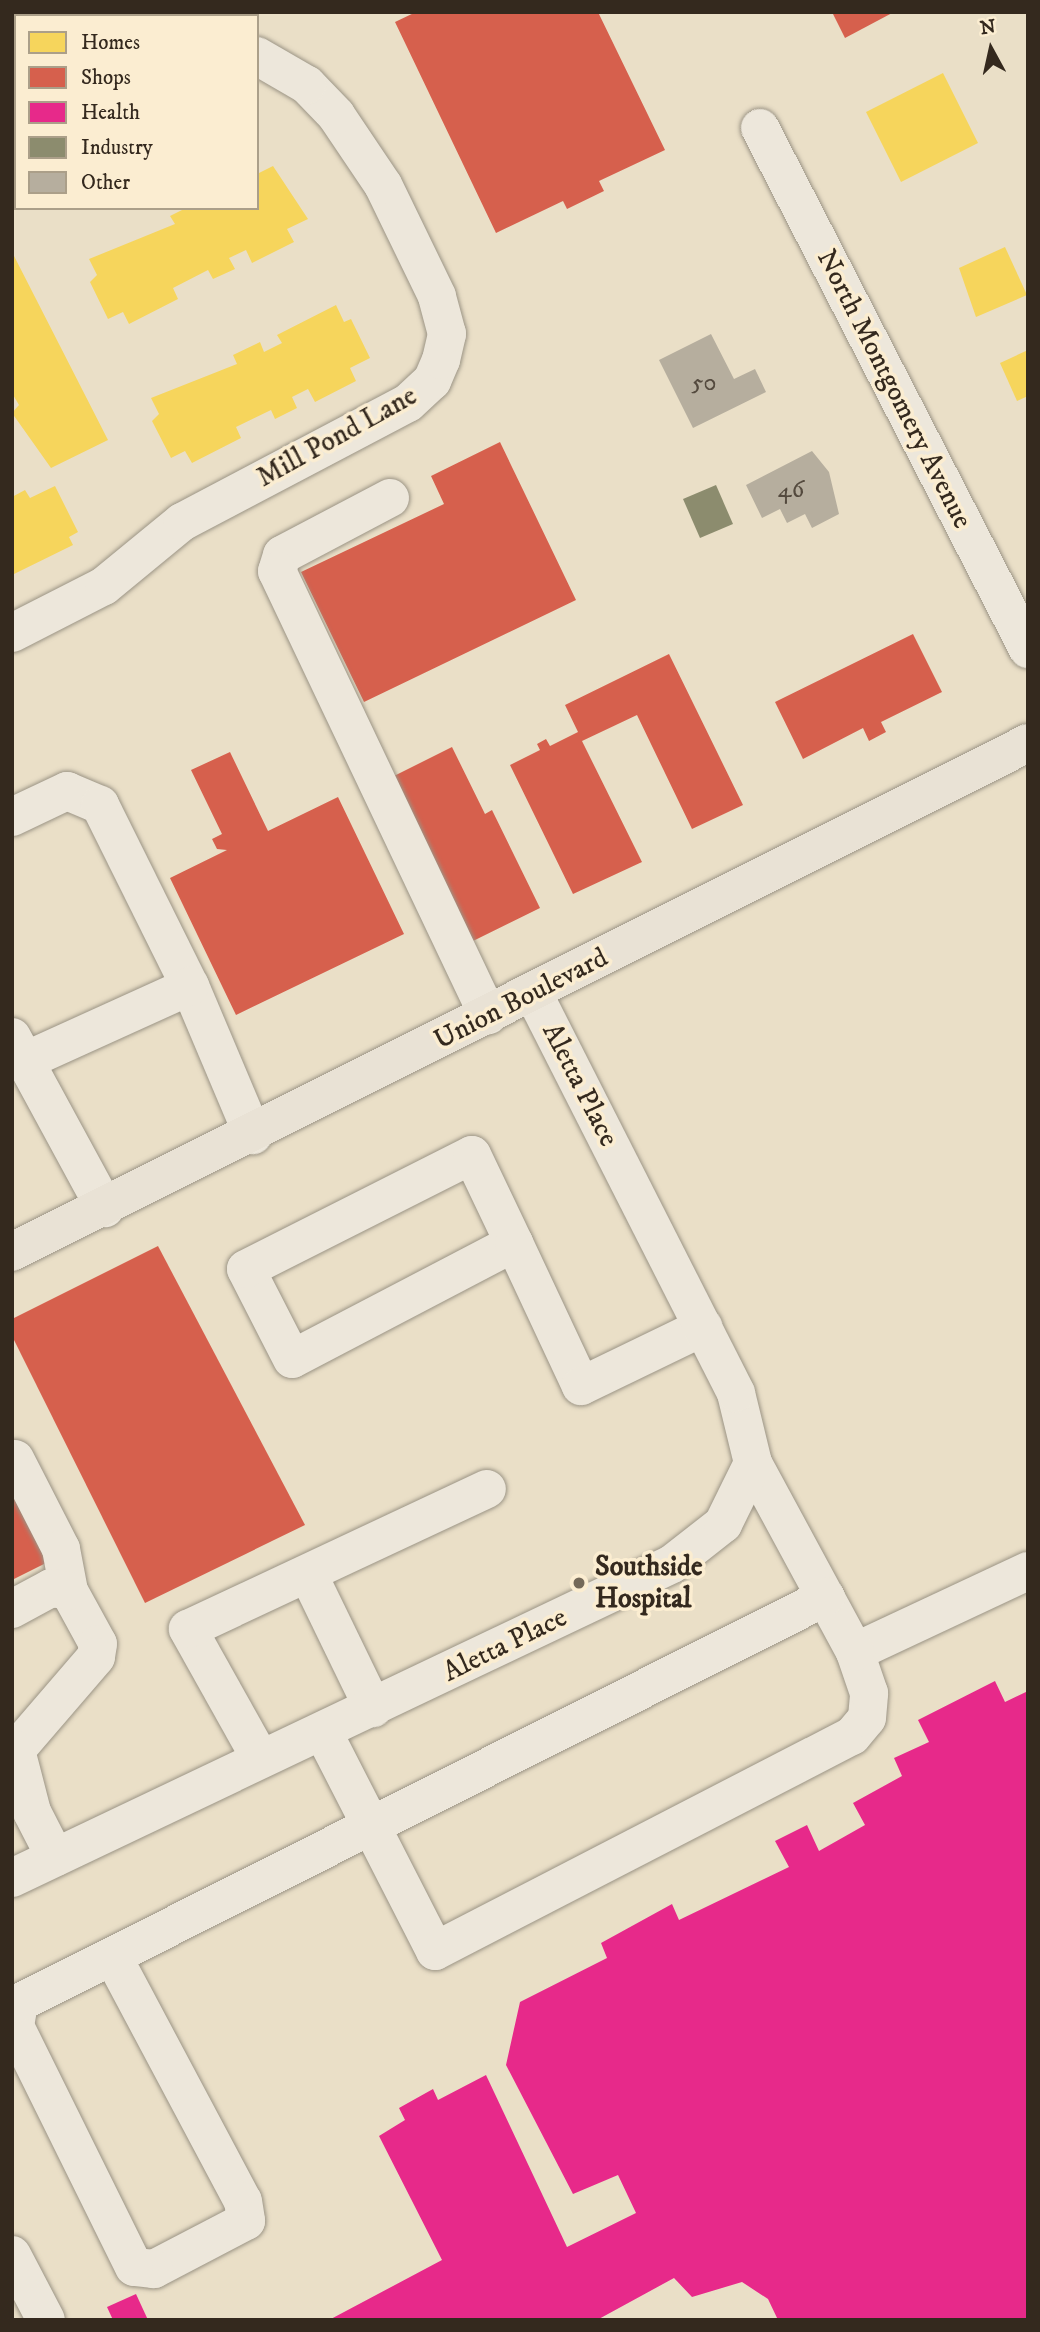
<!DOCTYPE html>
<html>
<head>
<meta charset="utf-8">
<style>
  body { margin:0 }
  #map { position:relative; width:1040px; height:2332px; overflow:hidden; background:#eadfc7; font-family:"IM FELL DW Pica",serif }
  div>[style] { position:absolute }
  .homes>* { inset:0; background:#f6d55c }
  .shops>* { inset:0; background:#d6604d }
  .health>* { inset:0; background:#e7298a }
  .industry>* { inset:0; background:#8c8c6e }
  .building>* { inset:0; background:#b6ae9e }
  .roads { filter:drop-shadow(0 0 2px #9b9485) drop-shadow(0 0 2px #9b9485) }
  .minor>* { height:38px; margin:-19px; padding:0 19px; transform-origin:19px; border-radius:19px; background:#ede7db }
  .major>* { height:38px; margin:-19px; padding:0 19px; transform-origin:19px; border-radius:19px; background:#e9e2d5 }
  .rail>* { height:5px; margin-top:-2.5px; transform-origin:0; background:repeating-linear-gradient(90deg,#aba69c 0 12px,transparent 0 24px) }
  .dots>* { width:19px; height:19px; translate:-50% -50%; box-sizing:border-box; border:4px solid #fbedd1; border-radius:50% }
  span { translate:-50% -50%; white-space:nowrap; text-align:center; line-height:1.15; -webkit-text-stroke:7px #fbedd1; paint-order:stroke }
  .number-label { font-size:24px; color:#544a3e }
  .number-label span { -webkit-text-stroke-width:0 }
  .street-label { font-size:28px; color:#34291e }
  .poi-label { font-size:28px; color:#34291e; font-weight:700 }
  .left { translate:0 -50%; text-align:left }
  .frame { position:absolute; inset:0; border:14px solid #34291e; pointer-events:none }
  .legend { position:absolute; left:14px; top:14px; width:245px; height:196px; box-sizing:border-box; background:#fbedd1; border:2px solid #ab9f89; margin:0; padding:9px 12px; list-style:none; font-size:21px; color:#34291e }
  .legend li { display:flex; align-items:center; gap:14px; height:35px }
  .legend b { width:35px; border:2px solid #ab9f89 }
  .north { position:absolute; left:956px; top:14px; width:70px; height:70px; -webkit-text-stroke:5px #fbedd1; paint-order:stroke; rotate:352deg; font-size:19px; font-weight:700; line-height:28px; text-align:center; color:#34291e }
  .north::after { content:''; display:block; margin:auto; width:24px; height:32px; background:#34291e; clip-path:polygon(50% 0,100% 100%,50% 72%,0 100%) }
</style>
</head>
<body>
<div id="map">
  <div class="homes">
    <div style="clip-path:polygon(943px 73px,978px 143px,901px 182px,866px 112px)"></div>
    <div style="clip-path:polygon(273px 166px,308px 219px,287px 229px,294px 242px,252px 263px,246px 250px,229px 258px,235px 269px,213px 279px,208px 270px,173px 288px,178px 299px,129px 324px,123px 312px,108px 319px,90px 282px,97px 275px,89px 259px,175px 224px,170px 216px,186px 208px,257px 208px,257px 174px)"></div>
    <div style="clip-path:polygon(1005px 247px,1027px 295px,976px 317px,959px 268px)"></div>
    <div style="clip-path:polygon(12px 252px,108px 440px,51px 468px,12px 413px,19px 405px,12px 393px)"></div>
    <div style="clip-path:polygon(336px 305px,344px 322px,351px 319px,370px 358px,350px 368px,356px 381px,315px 402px,308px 389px,292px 397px,297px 408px,275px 419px,271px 410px,236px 427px,241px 438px,192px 463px,185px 451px,171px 458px,152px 421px,159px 414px,151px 398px,237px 364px,233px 355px,260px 342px,264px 352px,282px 343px,277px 335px)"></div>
    <div style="clip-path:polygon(1028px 350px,1028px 396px,1017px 401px,1000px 363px)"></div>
    <div style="clip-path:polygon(55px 486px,78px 532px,69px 537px,73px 545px,12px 575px,12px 497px,25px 490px,30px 498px)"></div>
  </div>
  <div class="shops">
    <div style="clip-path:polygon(416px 12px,598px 12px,665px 150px,599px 181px,604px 191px,567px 209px,563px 201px,496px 233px,395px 22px)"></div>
    <div style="clip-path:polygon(832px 12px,894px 12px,845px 38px)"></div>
    <div style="clip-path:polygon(500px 442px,576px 600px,364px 702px,301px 572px,444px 504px,431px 476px)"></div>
    <div style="clip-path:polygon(913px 634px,942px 692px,881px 722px,886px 732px,869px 741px,863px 728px,803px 759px,775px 702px)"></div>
    <div style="clip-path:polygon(669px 654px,743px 805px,692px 829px,637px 715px,582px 741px,642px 862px,573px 894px,510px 765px,540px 750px,537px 744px,546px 739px,550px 746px,578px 732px,565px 705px)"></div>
    <div style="clip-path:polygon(452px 747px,485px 814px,492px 810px,540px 908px,471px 942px,390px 778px)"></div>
    <div style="clip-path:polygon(230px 752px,268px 831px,338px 797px,404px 934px,236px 1015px,170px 878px,227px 850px,217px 849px,212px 839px,222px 834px,191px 770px)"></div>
    <div style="clip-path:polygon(158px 1246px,305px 1525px,145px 1603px,12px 1336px,12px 1319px)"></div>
    <div style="clip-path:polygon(12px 1485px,50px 1561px,12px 1580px)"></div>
  </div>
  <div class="health">
    <div style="clip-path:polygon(995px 1681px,1005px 1702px,1028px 1691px,1028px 2320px,778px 2320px,768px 2299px,742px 2282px,692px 2297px,674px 2278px,597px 2320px,329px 2320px,442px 2260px,379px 2136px,405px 2120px,399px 2108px,433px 2089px,438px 2100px,486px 2075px,567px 2247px,636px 2213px,618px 2175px,573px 2194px,506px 2065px,520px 2002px,607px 1958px,601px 1943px,672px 1904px,679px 1920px,789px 1867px,775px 1841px,807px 1825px,819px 1851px,865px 1825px,853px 1803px,902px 1776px,894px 1758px,929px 1742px,918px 1720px)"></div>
    <div style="clip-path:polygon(136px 2294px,148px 2320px,113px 2320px,107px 2307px)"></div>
  </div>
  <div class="industry">
    <div style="clip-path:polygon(716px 485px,733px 524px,700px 538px,683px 499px)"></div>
  </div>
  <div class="building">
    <div style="clip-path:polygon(711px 334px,734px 379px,755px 369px,766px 392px,693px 428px,659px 360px)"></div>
    <div style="clip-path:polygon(812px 451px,829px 472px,839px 514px,812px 528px,805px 514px,787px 523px,780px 509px,762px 518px,746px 485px)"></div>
  </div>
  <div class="roads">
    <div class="minor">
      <div style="left:760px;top:128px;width:586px;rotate:62.78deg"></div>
      <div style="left:12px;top:142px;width:4px;rotate:-27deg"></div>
      <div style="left:390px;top:498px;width:122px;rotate:152.2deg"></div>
      <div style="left:282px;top:555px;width:17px;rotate:107deg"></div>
      <div style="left:277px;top:571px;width:492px;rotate:64.6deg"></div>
      <div style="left:12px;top:633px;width:103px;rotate:-27.1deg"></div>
      <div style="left:104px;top:586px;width:101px;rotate:-39.4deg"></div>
      <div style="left:182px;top:522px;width:255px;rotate:-27.8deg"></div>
      <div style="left:408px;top:403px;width:33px;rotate:-43deg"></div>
      <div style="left:432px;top:381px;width:23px;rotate:-67deg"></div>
      <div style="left:441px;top:360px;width:27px;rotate:-77deg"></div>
      <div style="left:447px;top:334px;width:39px;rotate:-105deg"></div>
      <div style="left:437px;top:296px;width:123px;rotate:-115.9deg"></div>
      <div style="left:383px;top:185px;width:84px;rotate:-123.9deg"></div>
      <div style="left:336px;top:115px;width:42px;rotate:-134deg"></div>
      <div style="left:307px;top:85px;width:58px;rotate:-149.9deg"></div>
      <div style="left:12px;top:817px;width:61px;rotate:-25.3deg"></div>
      <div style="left:67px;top:791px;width:36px;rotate:23deg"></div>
      <div style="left:100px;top:805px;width:202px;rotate:63.6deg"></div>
      <div style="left:190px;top:986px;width:162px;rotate:67.1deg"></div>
      <div style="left:12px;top:1037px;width:195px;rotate:61.5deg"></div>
      <div style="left:25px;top:1061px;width:181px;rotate:-24.4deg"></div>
      <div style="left:514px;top:1243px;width:250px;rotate:152.4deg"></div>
      <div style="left:292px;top:1359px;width:101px;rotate:-117.1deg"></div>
      <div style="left:246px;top:1269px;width:253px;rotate:-26.8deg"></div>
      <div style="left:472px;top:1155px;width:98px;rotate:64.5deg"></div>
      <div style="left:514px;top:1243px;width:158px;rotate:64.9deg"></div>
      <div style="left:581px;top:1386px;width:136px;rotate:-25.8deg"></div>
      <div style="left:15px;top:1459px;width:101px;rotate:62.9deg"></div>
      <div style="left:61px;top:1549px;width:43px;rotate:79.2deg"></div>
      <div style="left:69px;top:1591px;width:60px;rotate:61.3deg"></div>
      <div style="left:98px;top:1644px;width:13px;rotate:99deg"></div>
      <div style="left:96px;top:1657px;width:123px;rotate:130.7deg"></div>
      <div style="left:16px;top:1750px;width:64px;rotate:75.5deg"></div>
      <div style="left:32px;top:1812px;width:51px;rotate:62.9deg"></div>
      <div style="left:309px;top:1576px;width:147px;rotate:64.1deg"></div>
      <div style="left:12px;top:1609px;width:44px;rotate:-28.3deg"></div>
      <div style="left:51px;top:1588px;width:18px;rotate:9deg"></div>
      <div style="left:855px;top:1652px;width:191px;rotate:-25.1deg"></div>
      <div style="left:323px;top:1732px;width:246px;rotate:62.9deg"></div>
      <div style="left:435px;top:1951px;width:469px;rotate:-27.3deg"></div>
      <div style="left:852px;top:1736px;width:23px;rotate:-50deg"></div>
      <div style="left:867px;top:1718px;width:25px;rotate:-85deg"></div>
      <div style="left:869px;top:1693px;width:43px;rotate:-108.9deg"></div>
      <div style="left:855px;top:1652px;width:215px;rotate:-118.4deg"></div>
      <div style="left:260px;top:1758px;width:148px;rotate:-119.2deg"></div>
      <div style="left:188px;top:1629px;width:330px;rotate:-25.1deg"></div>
      <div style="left:12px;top:1878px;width:731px;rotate:-25.44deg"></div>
      <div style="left:672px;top:1564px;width:65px;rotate:-38.1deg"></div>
      <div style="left:723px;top:1524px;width:68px;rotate:-63.8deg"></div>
      <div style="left:753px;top:1463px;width:72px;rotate:-103.7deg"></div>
      <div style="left:736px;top:1393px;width:449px;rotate:-116.9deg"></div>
      <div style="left:113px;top:1957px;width:276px;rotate:62deg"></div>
      <div style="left:243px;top:2201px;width:20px;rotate:81deg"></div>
      <div style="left:246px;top:2221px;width:104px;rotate:152.4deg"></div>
      <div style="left:154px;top:2269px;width:20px;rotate:-174deg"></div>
      <div style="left:134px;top:2267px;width:269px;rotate:-116.3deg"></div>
      <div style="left:15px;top:2026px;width:23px;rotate:-80deg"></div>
      <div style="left:19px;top:2003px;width:903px;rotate:-26.71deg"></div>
      <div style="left:12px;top:2255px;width:73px;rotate:62.4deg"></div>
    </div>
    <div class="major">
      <div style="left:12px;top:1252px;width:1136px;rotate:-26.61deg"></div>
    </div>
  </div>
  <div class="rail">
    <div style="left:12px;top:14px;width:4px;rotate:-27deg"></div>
    <div style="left:99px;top:16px;width:10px;rotate:-24deg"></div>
    <div style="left:12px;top:49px;width:4px;rotate:-14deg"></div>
  </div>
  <div class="dots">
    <div style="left:579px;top:1583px;background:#746959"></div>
  </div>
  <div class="number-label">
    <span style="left:704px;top:384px">50</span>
    <span style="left:791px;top:491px">46</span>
  </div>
  <div class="street-label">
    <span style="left:894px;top:389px;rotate:63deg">North Montgomery Avenue</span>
    <span style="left:337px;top:437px;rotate:-29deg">Mill Pond Lane</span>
    <span style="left:521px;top:999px;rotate:-27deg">Union Boulevard</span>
    <span style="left:580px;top:1085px;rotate:63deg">Aletta Place</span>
    <span style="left:505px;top:1645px;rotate:-26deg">Aletta Place</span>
  </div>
  <div class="poi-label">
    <span class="left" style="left:595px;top:1583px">Southside<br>Hospital</span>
  </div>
  <div class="frame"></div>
  <ul class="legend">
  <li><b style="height:19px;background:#f6d55c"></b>Homes</li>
  <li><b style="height:19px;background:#d6604d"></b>Shops</li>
  <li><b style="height:19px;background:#e7298a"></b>Health</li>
  <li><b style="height:19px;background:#8c8c6e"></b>Industry</li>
  <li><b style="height:19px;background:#b6ae9e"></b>Other</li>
  </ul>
  <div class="north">N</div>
</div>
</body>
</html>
